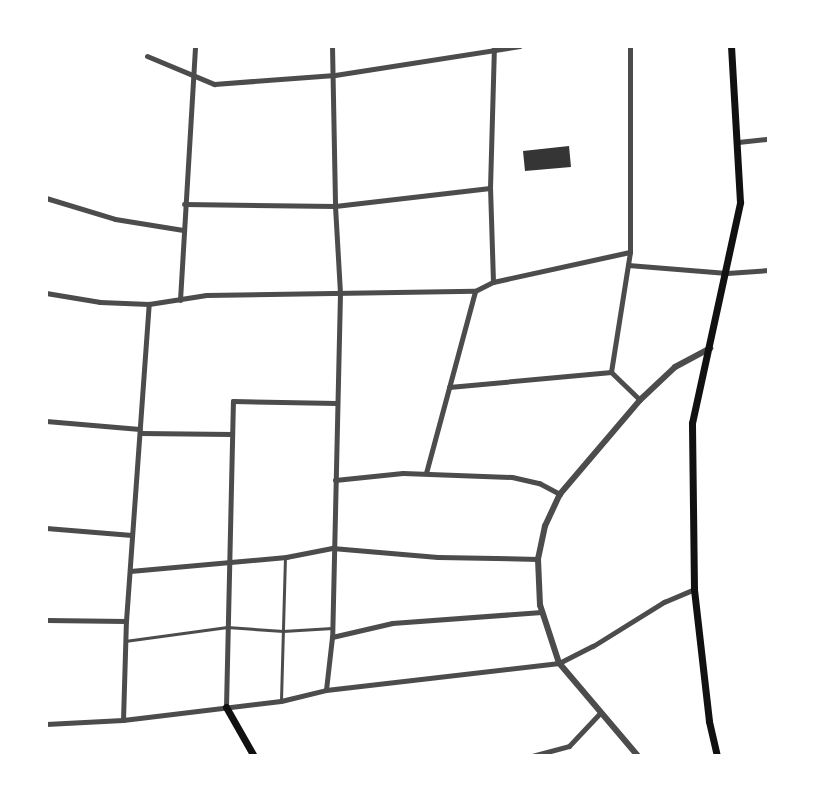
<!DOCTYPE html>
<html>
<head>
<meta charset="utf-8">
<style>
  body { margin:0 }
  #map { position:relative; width:815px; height:802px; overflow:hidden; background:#fff; font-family:Commissioner,sans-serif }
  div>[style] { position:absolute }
  .building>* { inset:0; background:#353535 }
  .service>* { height:2.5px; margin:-1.25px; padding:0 1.25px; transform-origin:1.25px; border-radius:1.25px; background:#4c4c4c }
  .minor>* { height:5px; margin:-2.5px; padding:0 2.5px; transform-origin:2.5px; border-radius:2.5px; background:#4c4c4c }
  .tertiary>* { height:6px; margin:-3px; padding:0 3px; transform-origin:3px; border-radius:3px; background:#4c4c4c }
  .secondary>* { height:7px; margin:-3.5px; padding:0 3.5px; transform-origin:3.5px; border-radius:3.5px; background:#111 }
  span { translate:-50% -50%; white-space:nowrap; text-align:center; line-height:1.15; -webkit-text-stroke:4px #fff; paint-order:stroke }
  .frame { position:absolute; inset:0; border:48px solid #fff; pointer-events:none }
</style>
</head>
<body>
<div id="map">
  <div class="building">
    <div style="clip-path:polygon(569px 146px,571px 167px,525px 171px,523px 151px)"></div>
  </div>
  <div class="service">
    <div style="left:125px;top:641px;width:103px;rotate:-7.8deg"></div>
    <div style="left:227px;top:627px;width:56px;rotate:4.1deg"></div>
    <div style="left:283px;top:631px;width:49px;rotate:-3.5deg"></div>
    <div style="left:281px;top:700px;width:141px;rotate:-88.4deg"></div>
  </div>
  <div class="minor">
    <div style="left:332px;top:46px;width:160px;rotate:88.9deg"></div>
    <div style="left:335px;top:206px;width:156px;rotate:-6.6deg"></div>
    <div style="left:630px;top:46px;width:206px;rotate:90deg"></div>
    <div style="left:630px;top:252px;width:121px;rotate:99deg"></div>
    <div style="left:611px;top:372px;width:40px;rotate:44deg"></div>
    <div style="left:147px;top:56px;width:73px;rotate:22.7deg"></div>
    <div style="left:214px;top:84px;width:121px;rotate:-4.3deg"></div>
    <div style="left:335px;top:75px;width:187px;rotate:-8.9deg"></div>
    <div style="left:738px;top:142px;width:31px;rotate:-6deg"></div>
    <div style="left:46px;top:198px;width:72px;rotate:16.9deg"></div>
    <div style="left:115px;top:219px;width:69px;rotate:9.2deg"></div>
    <div style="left:184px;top:204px;width:151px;rotate:0.8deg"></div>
    <div style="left:335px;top:206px;width:87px;rotate:86.7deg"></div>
    <div style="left:340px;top:293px;width:344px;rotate:91.3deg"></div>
    <div style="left:332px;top:637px;width:53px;rotate:96.5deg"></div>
    <div style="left:628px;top:265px;width:99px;rotate:4.6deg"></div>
    <div style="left:727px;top:273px;width:42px;rotate:-4.1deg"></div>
    <div style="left:493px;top:282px;width:140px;rotate:-12.4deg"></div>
    <div style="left:46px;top:293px;width:55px;rotate:9.5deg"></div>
    <div style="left:100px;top:302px;width:49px;rotate:2.3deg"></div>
    <div style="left:149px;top:304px;width:58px;rotate:-9deg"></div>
    <div style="left:206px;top:295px;width:269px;rotate:-0.9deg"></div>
    <div style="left:475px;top:291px;width:20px;rotate:-27deg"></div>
    <div style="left:493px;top:282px;width:94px;rotate:-91.8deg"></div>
    <div style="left:490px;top:188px;width:142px;rotate:-88.4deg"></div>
    <div style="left:180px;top:300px;width:254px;rotate:-86.6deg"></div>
    <div style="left:449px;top:387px;width:163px;rotate:-5.3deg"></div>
    <div style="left:46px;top:421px;width:94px;rotate:4.9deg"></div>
    <div style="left:140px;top:433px;width:92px;rotate:0.6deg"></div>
    <div style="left:426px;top:473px;width:188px;rotate:-74.9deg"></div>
    <div style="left:335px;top:480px;width:68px;rotate:-5.9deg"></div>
    <div style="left:403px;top:473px;width:109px;rotate:2.1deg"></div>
    <div style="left:512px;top:477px;width:28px;rotate:13deg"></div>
    <div style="left:539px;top:483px;width:24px;rotate:28deg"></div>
    <div style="left:46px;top:528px;width:86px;rotate:4.7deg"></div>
    <div style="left:130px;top:571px;width:157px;rotate:-5.1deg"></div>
    <div style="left:286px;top:557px;width:47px;rotate:-11.1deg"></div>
    <div style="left:332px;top:548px;width:106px;rotate:4.9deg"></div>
    <div style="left:438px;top:557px;width:100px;rotate:1.1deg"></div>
    <div style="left:46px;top:620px;width:80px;rotate:0.7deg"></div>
    <div style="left:332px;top:637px;width:62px;rotate:-13.1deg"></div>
    <div style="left:392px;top:623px;width:150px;rotate:-4.2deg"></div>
    <div style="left:226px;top:707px;width:306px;rotate:-88.7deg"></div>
    <div style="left:233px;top:401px;width:104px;rotate:1.1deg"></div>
    <div style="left:123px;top:720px;width:99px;rotate:-88.3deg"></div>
    <div style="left:126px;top:621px;width:318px;rotate:-85.9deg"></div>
    <div style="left:46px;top:724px;width:77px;rotate:-3deg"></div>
    <div style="left:123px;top:720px;width:159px;rotate:-6.9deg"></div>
    <div style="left:281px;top:701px;width:46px;rotate:-13.7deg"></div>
    <div style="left:326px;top:690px;width:235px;rotate:-6.6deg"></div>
    <div style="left:559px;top:663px;width:38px;rotate:-27deg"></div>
    <div style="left:593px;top:646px;width:84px;rotate:-31.8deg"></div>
    <div style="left:664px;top:602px;width:33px;rotate:-23deg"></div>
    <div style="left:532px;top:756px;width:38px;rotate:-15deg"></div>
    <div style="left:569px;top:746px;width:45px;rotate:-46.8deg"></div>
  </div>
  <div class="tertiary">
    <div style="left:638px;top:756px;width:122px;rotate:-130.3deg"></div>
    <div style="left:559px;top:663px;width:61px;rotate:-108.1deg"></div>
    <div style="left:540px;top:605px;width:46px;rotate:-92.5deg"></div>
    <div style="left:538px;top:559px;width:34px;rotate:-78deg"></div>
    <div style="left:545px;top:526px;width:35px;rotate:-65deg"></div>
    <div style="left:560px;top:494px;width:123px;rotate:-49.6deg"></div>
    <div style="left:640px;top:400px;width:48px;rotate:-43.3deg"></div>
    <div style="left:675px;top:367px;width:40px;rotate:-28deg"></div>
  </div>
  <div class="secondary">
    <div style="left:226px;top:707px;width:56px;rotate:60.3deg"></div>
    <div style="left:717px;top:756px;width:36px;rotate:-103deg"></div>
    <div style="left:709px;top:721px;width:133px;rotate:-96.5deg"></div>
    <div style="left:694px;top:589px;width:166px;rotate:-90.7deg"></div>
    <div style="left:692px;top:423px;width:226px;rotate:-77.7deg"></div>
    <div style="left:740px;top:202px;width:156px;rotate:-93.3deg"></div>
  </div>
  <div class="frame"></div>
</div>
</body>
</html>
